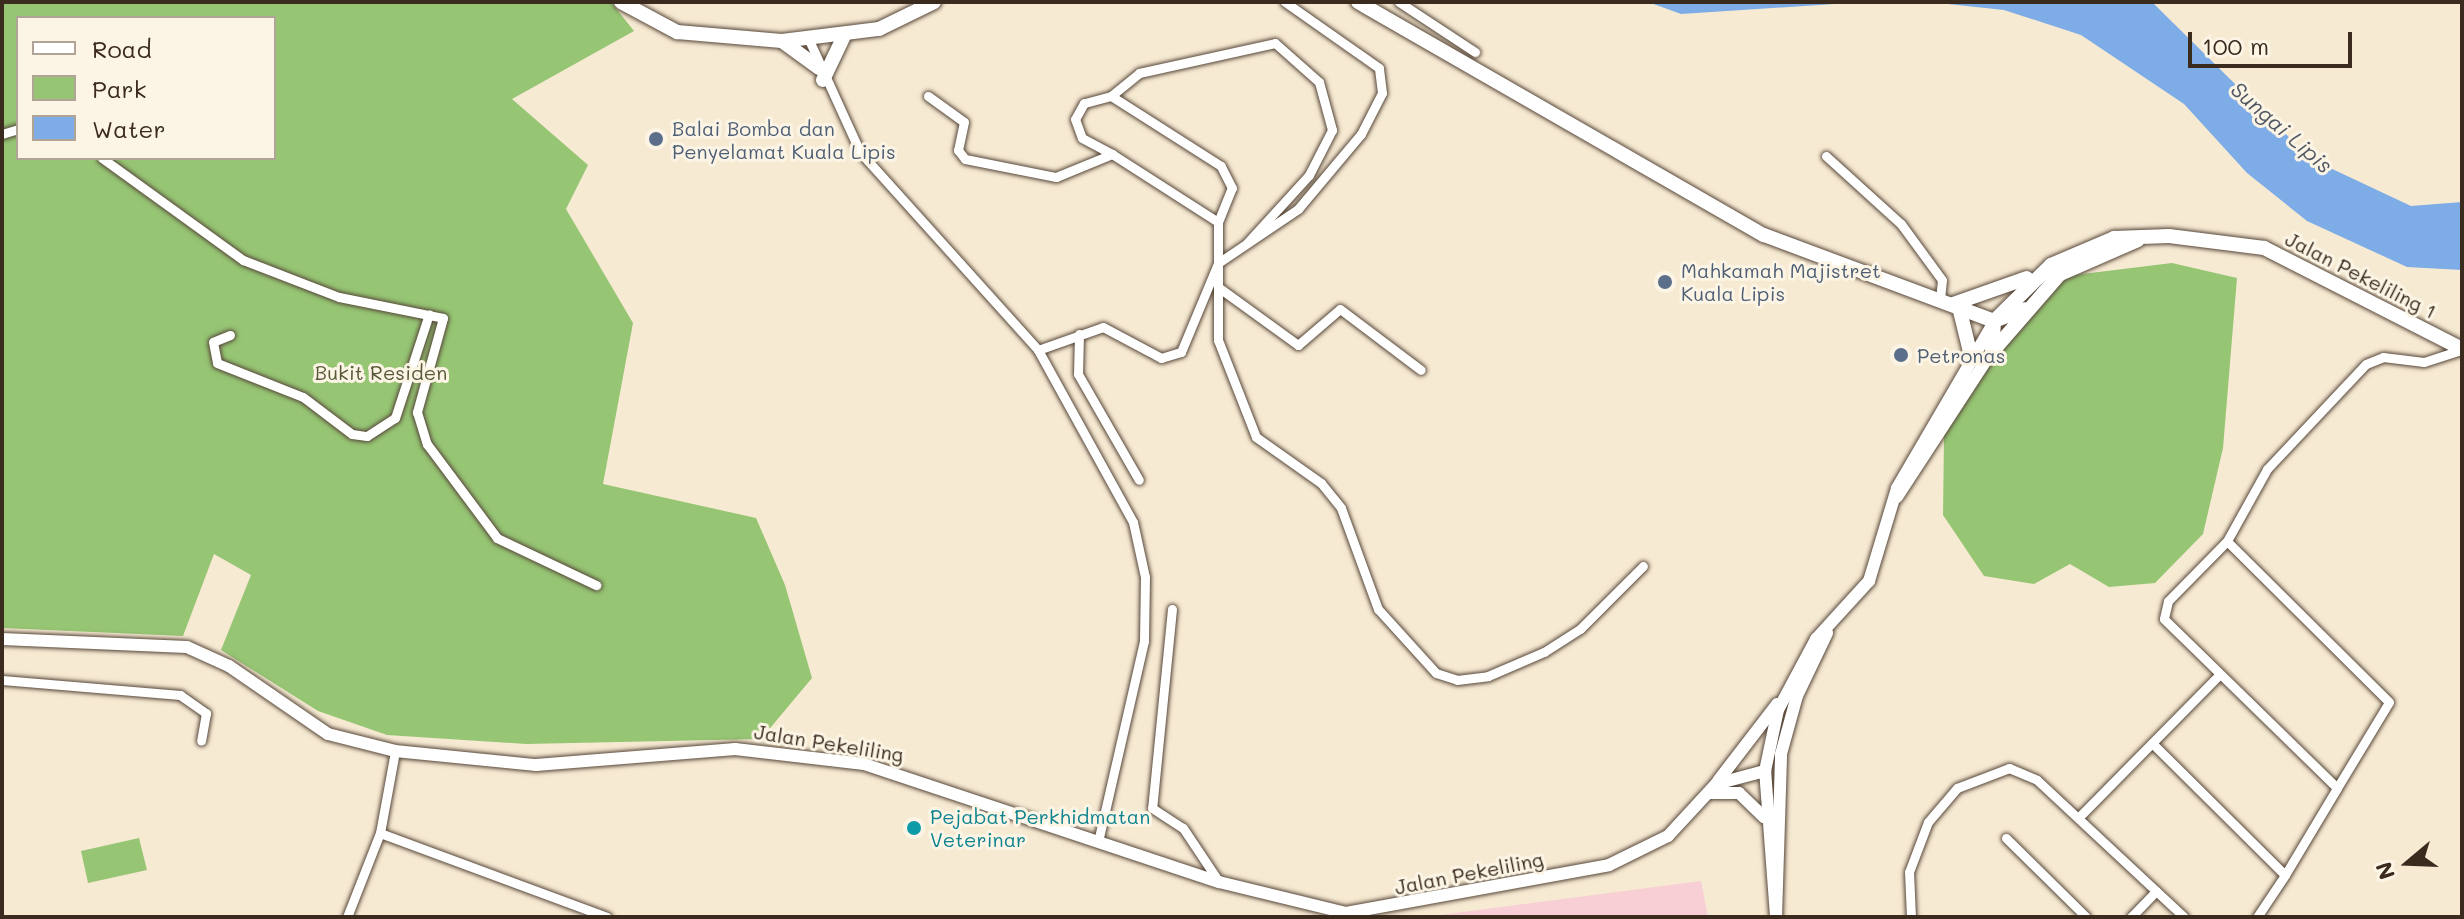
<!DOCTYPE html>
<html>
<head>
<meta charset="utf-8">
<style>
  body { margin:0 }
  #map { position:relative; width:2464px; height:919px; overflow:hidden; background:#f7ead3; font-family:Mali,sans-serif }
  div>[style] { position:absolute }
  .built>* { inset:0; background:#f7cfd4 }
  .green>* { inset:0; background:#96c574 }
  .water>* { inset:0; background:#7dace7 }
  .roads { filter:drop-shadow(0 0 2px #574739) drop-shadow(0 0 2px #574739) }
  .minor>* { height:9px; margin:-4.5px; padding:0 4.5px; transform-origin:4.5px; border-radius:4.5px; background:#fff }
  .tertiary>* { height:12px; margin:-6px; padding:0 6px; transform-origin:6px; border-radius:6px; background:#fff }
  .secondary>* { height:14px; margin:-7px; padding:0 7px; transform-origin:7px; border-radius:7px; background:#fff }
  .dots>* { width:22px; height:22px; translate:-50% -50%; box-sizing:border-box; border:4px solid #fcf5e5; border-radius:50% }
  span { translate:-50% -50%; white-space:nowrap; text-align:center; line-height:1.15; -webkit-text-stroke:6px #fcf5e5; paint-order:stroke }
  .service-label { font-size:20px; color:#4e5e75 }
  .left { translate:0 -50%; text-align:left }
  .street-label { font-size:20px; color:#3b2a1e }
  .park-label { font-size:20px; color:#565838 }
  .culture-label { font-size:20px; color:#0d838f }
  .water-label { font-size:22px; color:#525864; font-style:italic }
  .frame { position:absolute; inset:0; border:4px solid #3b2a1e; pointer-events:none }
  .legend { position:absolute; left:16px; top:16px; width:260px; height:144px; box-sizing:border-box; background:#fcf5e5; border:2px solid #afa495; margin:0; padding:10px 14px; list-style:none; font-size:24px; color:#3b2a1e }
  .legend li { display:flex; align-items:center; gap:16px; height:40px }
  .legend b { width:40px; border:2px solid #afa495 }
  .north { position:absolute; left:2368px; top:823px; width:80px; height:80px; -webkit-text-stroke:6px #fcf5e5; paint-order:stroke; rotate:251deg; font-size:22px; font-weight:700; line-height:32px; text-align:center; color:#3b2a1e }
  .north::after { content:''; display:block; margin:auto; width:28px; height:36px; background:#3b2a1e; clip-path:polygon(50% 0,100% 100%,50% 72%,0 100%) }
  .scale { position:absolute; left:2188px; top:32px; width:164px; height:36px; box-sizing:border-box; border:4px solid #3b2a1e; border-top:0; padding-left:10px; font-size:24px; line-height:28px; white-space:nowrap; color:#3b2a1e; -webkit-text-stroke:6px #fcf5e5; paint-order:stroke }
</style>
</head>
<body>
<div id="map">
  <div class="built">
    <div style="clip-path:polygon(1701px 881px,1708px 917px,1425px 917px)"></div>
  </div>
  <div class="green">
    <div style="clip-path:polygon(evenodd,2px 2px,611px 2px,634px 31px,512px 99px,588px 165px,566px 209px,633px 323px,603px 484px,756px 518px,785px 585px,812px 678px,761px 739px,526px 744px,387px 735px,318px 711px,221px 650px,251px 575px,214px 554px,183px 636px,2px 628px,2px 2px,18px 18px,274px 18px,274px 158px,18px 158px,18px 18px)"></div>
    <div style="clip-path:polygon(2172px 263px,2237px 278px,2223px 448px,2203px 534px,2155px 583px,2109px 587px,2070px 564px,2034px 584px,1984px 576px,1943px 515px,1944px 436px,1989px 362px,2066px 276px)"></div>
    <div style="clip-path:polygon(139px 838px,147px 870px,88px 883px,81px 851px)"></div>
  </div>
  <div class="water">
    <div style="clip-path:polygon(1648px 2px,1865px 2px,1681px 14px)"></div>
    <div style="clip-path:polygon(1929px 2px,2152px 2px,2311px 159px,2411px 206px,2462px 202px,2462px 270px,2407px 267px,2307px 221px,2247px 173px,2184px 104px,2081px 35px,2004px 10px)"></div>
  </div>
  <div class="roads">
    <div class="minor">
      <div style="left:1399px;top:2px;width:91px;rotate:33.3deg"></div>
      <div style="left:809px;top:40px;width:123px;rotate:65.5deg"></div>
      <div style="left:860px;top:152px;width:266px;rotate:48deg"></div>
      <div style="left:1038px;top:350px;width:196px;rotate:61.1deg"></div>
      <div style="left:1133px;top:522px;width:56px;rotate:77.7deg"></div>
      <div style="left:1145px;top:577px;width:64px;rotate:90.9deg"></div>
      <div style="left:1144px;top:641px;width:206px;rotate:102.9deg"></div>
      <div style="left:928px;top:96px;width:44px;rotate:35.8deg"></div>
      <div style="left:964px;top:122px;width:29px;rotate:102deg"></div>
      <div style="left:958px;top:150px;width:11px;rotate:52deg"></div>
      <div style="left:965px;top:159px;width:93px;rotate:11.2deg"></div>
      <div style="left:1056px;top:177px;width:61px;rotate:-22.3deg"></div>
      <div style="left:1112px;top:154px;width:126px;rotate:32.7deg"></div>
      <div style="left:1218px;top:222px;width:118px;rotate:90deg"></div>
      <div style="left:1218px;top:340px;width:104px;rotate:68.6deg"></div>
      <div style="left:1256px;top:437px;width:80px;rotate:35.3deg"></div>
      <div style="left:1321px;top:483px;width:32px;rotate:51deg"></div>
      <div style="left:1341px;top:508px;width:108px;rotate:69.9deg"></div>
      <div style="left:1378px;top:609px;width:86px;rotate:47.8deg"></div>
      <div style="left:1436px;top:673px;width:22px;rotate:18deg"></div>
      <div style="left:1457px;top:680px;width:31px;rotate:-7deg"></div>
      <div style="left:1488px;top:676px;width:61px;rotate:-23.2deg"></div>
      <div style="left:1544px;top:652px;width:43px;rotate:-32.6deg"></div>
      <div style="left:1580px;top:629px;width:89px;rotate:-45deg"></div>
      <div style="left:1111px;top:96px;width:28px;rotate:165deg"></div>
      <div style="left:1084px;top:103px;width:18px;rotate:119deg"></div>
      <div style="left:1075px;top:119px;width:20px;rotate:70deg"></div>
      <div style="left:1082px;top:138px;width:34px;rotate:28deg"></div>
      <div style="left:2px;top:134px;width:17px;rotate:-17deg"></div>
      <div style="left:1826px;top:156px;width:101px;rotate:42.2deg"></div>
      <div style="left:1901px;top:224px;width:69px;rotate:53.8deg"></div>
      <div style="left:1942px;top:280px;width:20px;rotate:96deg"></div>
      <div style="left:102px;top:158px;width:174px;rotate:35.9deg"></div>
      <div style="left:243px;top:260px;width:103px;rotate:21.1deg"></div>
      <div style="left:339px;top:297px;width:106px;rotate:11.4deg"></div>
      <div style="left:443px;top:318px;width:98px;rotate:105.5deg"></div>
      <div style="left:417px;top:412px;width:34px;rotate:73deg"></div>
      <div style="left:427px;top:444px;width:117px;rotate:53.3deg"></div>
      <div style="left:497px;top:538px;width:110px;rotate:25.4deg"></div>
      <div style="left:1218px;top:222px;width:37px;rotate:-68deg"></div>
      <div style="left:1232px;top:188px;width:25px;rotate:-117deg"></div>
      <div style="left:1221px;top:166px;width:130px;rotate:-147.5deg"></div>
      <div style="left:1111px;top:96px;width:36px;rotate:-39deg"></div>
      <div style="left:1139px;top:73px;width:139px;rotate:-12.4deg"></div>
      <div style="left:1275px;top:43px;width:59px;rotate:41.6deg"></div>
      <div style="left:1319px;top:82px;width:50px;rotate:74.8deg"></div>
      <div style="left:1332px;top:130px;width:51px;rotate:117.1deg"></div>
      <div style="left:1309px;top:175px;width:92px;rotate:132.4deg"></div>
      <div style="left:1218px;top:287px;width:99px;rotate:35.9deg"></div>
      <div style="left:1298px;top:345px;width:55px;rotate:-40.6deg"></div>
      <div style="left:1340px;top:309px;width:101px;rotate:37deg"></div>
      <div style="left:1079px;top:334px;width:40px;rotate:91.4deg"></div>
      <div style="left:1078px;top:374px;width:122px;rotate:60.1deg"></div>
      <div style="left:230px;top:335px;width:18px;rotate:158deg"></div>
      <div style="left:213px;top:342px;width:21px;rotate:79deg"></div>
      <div style="left:217px;top:363px;width:92px;rotate:21.6deg"></div>
      <div style="left:303px;top:397px;width:61px;rotate:37.1deg"></div>
      <div style="left:352px;top:434px;width:15px;rotate:8deg"></div>
      <div style="left:367px;top:436px;width:33px;rotate:-33deg"></div>
      <div style="left:395px;top:418px;width:109px;rotate:-71.9deg"></div>
      <div style="left:1038px;top:350px;width:69px;rotate:-19.5deg"></div>
      <div style="left:1103px;top:327px;width:66px;rotate:28.1deg"></div>
      <div style="left:1161px;top:358px;width:21px;rotate:-17deg"></div>
      <div style="left:1181px;top:352px;width:96px;rotate:-67.4deg"></div>
      <div style="left:1218px;top:263px;width:97px;rotate:-34deg"></div>
      <div style="left:1298px;top:209px;width:98px;rotate:-50deg"></div>
      <div style="left:1361px;top:134px;width:46px;rotate:-62.9deg"></div>
      <div style="left:1382px;top:93px;width:25px;rotate:-97deg"></div>
      <div style="left:1379px;top:68px;width:115px;rotate:-144.9deg"></div>
      <div style="left:2227px;top:541px;width:82px;rotate:-60.9deg"></div>
      <div style="left:2267px;top:469px;width:144px;rotate:-46.7deg"></div>
      <div style="left:2366px;top:364px;width:18px;rotate:-22deg"></div>
      <div style="left:2383px;top:357px;width:41px;rotate:7deg"></div>
      <div style="left:2424px;top:362px;width:40px;rotate:-18deg"></div>
      <div style="left:1172px;top:609px;width:200px;rotate:95.7deg"></div>
      <div style="left:1152px;top:808px;width:37px;rotate:33deg"></div>
      <div style="left:1183px;top:828px;width:65px;rotate:56.3deg"></div>
      <div style="left:2px;top:680px;width:179px;rotate:4.8deg"></div>
      <div style="left:180px;top:695px;width:32px;rotate:35deg"></div>
      <div style="left:206px;top:713px;width:28px;rotate:100deg"></div>
      <div style="left:2153px;top:744px;width:186px;rotate:44.8deg"></div>
      <div style="left:2079px;top:817px;width:201px;rotate:-45.4deg"></div>
      <div style="left:380px;top:833px;width:242px;rotate:20.3deg"></div>
      <div style="left:2006px;top:838px;width:112px;rotate:44.6deg"></div>
      <div style="left:347px;top:917px;width:90px;rotate:-68.6deg"></div>
      <div style="left:380px;top:833px;width:83px;rotate:-79.6deg"></div>
      <div style="left:1911px;top:917px;width:45px;rotate:-92.5deg"></div>
      <div style="left:1909px;top:872px;width:53px;rotate:-69.2deg"></div>
      <div style="left:1928px;top:822px;width:45px;rotate:-49.5deg"></div>
      <div style="left:1957px;top:788px;width:56px;rotate:-21deg"></div>
      <div style="left:2009px;top:768px;width:30px;rotate:23deg"></div>
      <div style="left:2037px;top:780px;width:201px;rotate:43deg"></div>
      <div style="left:2131px;top:917px;width:36px;rotate:-46deg"></div>
      <div style="left:2257px;top:917px;width:50px;rotate:-56.3deg"></div>
      <div style="left:2285px;top:875px;width:101px;rotate:-59.1deg"></div>
      <div style="left:2337px;top:788px;width:100px;rotate:-58.8deg"></div>
      <div style="left:2389px;top:702px;width:228px;rotate:-135.2deg"></div>
      <div style="left:2227px;top:541px;width:84px;rotate:134.5deg"></div>
      <div style="left:2168px;top:601px;width:18px;rotate:103deg"></div>
      <div style="left:2164px;top:619px;width:242px;rotate:44.3deg"></div>
    </div>
    <div class="tertiary">
      <div style="left:1897px;top:497px;width:174px;rotate:-56.9deg"></div>
      <div style="left:2px;top:639px;width:185px;rotate:2.5deg"></div>
      <div style="left:187px;top:647px;width:46px;rotate:24.3deg"></div>
      <div style="left:229px;top:666px;width:120px;rotate:34.5deg"></div>
      <div style="left:328px;top:734px;width:69px;rotate:14.2deg"></div>
      <div style="left:395px;top:751px;width:142px;rotate:5.7deg"></div>
      <div style="left:536px;top:765px;width:200px;rotate:-4.6deg"></div>
      <div style="left:735px;top:749px;width:130px;rotate:6.6deg"></div>
      <div style="left:864px;top:764px;width:374px;rotate:18.4deg"></div>
      <div style="left:1219px;top:882px;width:131px;rotate:13.7deg"></div>
      <div style="left:1346px;top:913px;width:267px;rotate:-10.3deg"></div>
      <div style="left:1609px;top:865px;width:66px;rotate:-26.2deg"></div>
      <div style="left:1668px;top:836px;width:71px;rotate:-47.3deg"></div>
      <div style="left:1716px;top:784px;width:51px;rotate:-14.9deg"></div>
      <div style="left:1718px;top:781px;width:97px;rotate:-52.5deg"></div>
      <div style="left:1708px;top:793px;width:31px"></div>
      <div style="left:1739px;top:793px;width:35px;rotate:44deg"></div>
      <div style="left:1776px;top:916px;width:145px;rotate:-94.3deg"></div>
      <div style="left:1765px;top:771px;width:62px;rotate:-78deg"></div>
      <div style="left:1778px;top:710px;width:81px;rotate:-61.8deg"></div>
      <div style="left:1816px;top:639px;width:79px;rotate:-47.6deg"></div>
      <div style="left:1869px;top:581px;width:97px;rotate:-73.2deg"></div>
      <div style="left:1897px;top:488px;width:192px;rotate:-59.7deg"></div>
      <div style="left:1776px;top:917px;width:163px;rotate:-88.2deg"></div>
      <div style="left:1781px;top:754px;width:60px;rotate:-74.6deg"></div>
      <div style="left:1797px;top:696px;width:70px;rotate:-64.5deg"></div>
    </div>
    <div class="secondary">
      <div style="left:621px;top:2px;width:64px;rotate:28.2deg"></div>
      <div style="left:677px;top:32px;width:105px;rotate:4.9deg"></div>
      <div style="left:782px;top:41px;width:98px;rotate:-7.1deg"></div>
      <div style="left:879px;top:29px;width:61px;rotate:-26.1deg"></div>
      <div style="left:1358px;top:2px;width:468px;rotate:29.9deg"></div>
      <div style="left:1764px;top:235px;width:246px;rotate:20.5deg"></div>
      <div style="left:1994px;top:321px;width:33px;rotate:-21deg"></div>
      <div style="left:782px;top:41px;width:46px;rotate:36.1deg"></div>
      <div style="left:823px;top:80px;width:49px;rotate:-64.5deg"></div>
      <div style="left:1953px;top:304px;width:78px;rotate:-19.4deg"></div>
      <div style="left:1959px;top:307px;width:50px;rotate:76.2deg"></div>
      <div style="left:1992px;top:351px;width:30px;rotate:-86deg"></div>
      <div style="left:1994px;top:321px;width:80px;rotate:-44.5deg"></div>
      <div style="left:2051px;top:265px;width:69px;rotate:-23.2deg"></div>
      <div style="left:2114px;top:238px;width:55px;rotate:-2.1deg"></div>
      <div style="left:2169px;top:236px;width:96px;rotate:7.2deg"></div>
      <div style="left:2264px;top:248px;width:222px;rotate:27deg"></div>
      <div style="left:1993px;top:351px;width:102px;rotate:-49deg"></div>
      <div style="left:2060px;top:274px;width:85px;rotate:-23.6deg"></div>
    </div>
  </div>
  <div class="dots">
    <div style="left:656px;top:139px;background:#5c6f8a"></div>
    <div style="left:1665px;top:282px;background:#5c6f8a"></div>
    <div style="left:1901px;top:355px;background:#5c6f8a"></div>
    <div style="left:914px;top:828px;background:#0f9aa8"></div>
  </div>
  <div class="service-label">
    <span class="left" style="left:672px;top:140px">Balai Bomba dan<br>Penyelamat Kuala Lipis</span>
    <span class="left" style="left:1681px;top:282px">Mahkamah Majistret<br>Kuala Lipis</span>
    <span class="left" style="left:1917px;top:355px">Petronas</span>
  </div>
  <div class="street-label">
    <span style="left:2361px;top:275px;rotate:27deg">Jalan Pekeliling 1</span>
    <span style="left:829px;top:743px;rotate:9deg">Jalan Pekeliling</span>
    <span style="left:1469px;top:873px;rotate:-11deg">Jalan Pekeliling</span>
  </div>
  <div class="park-label">
    <span style="left:381px;top:372px">Bukit Residen</span>
  </div>
  <div class="culture-label">
    <span class="left" style="left:930px;top:828px">Pejabat Perkhidmatan<br>Veterinar</span>
  </div>
  <div class="water-label">
    <span style="left:2282px;top:127px;rotate:41deg">Sungai Lipis</span>
  </div>
  <div class="frame"></div>
  <ul class="legend">
  <li><b style="height:10px;background:#fff"></b>Road</li>
  <li><b style="height:22px;background:#96c574"></b>Park</li>
  <li><b style="height:22px;background:#7dace7"></b>Water</li>
  </ul>
  <div class="north">N</div>
  <div class="scale">100 m</div>
</div>
</body>
</html>
